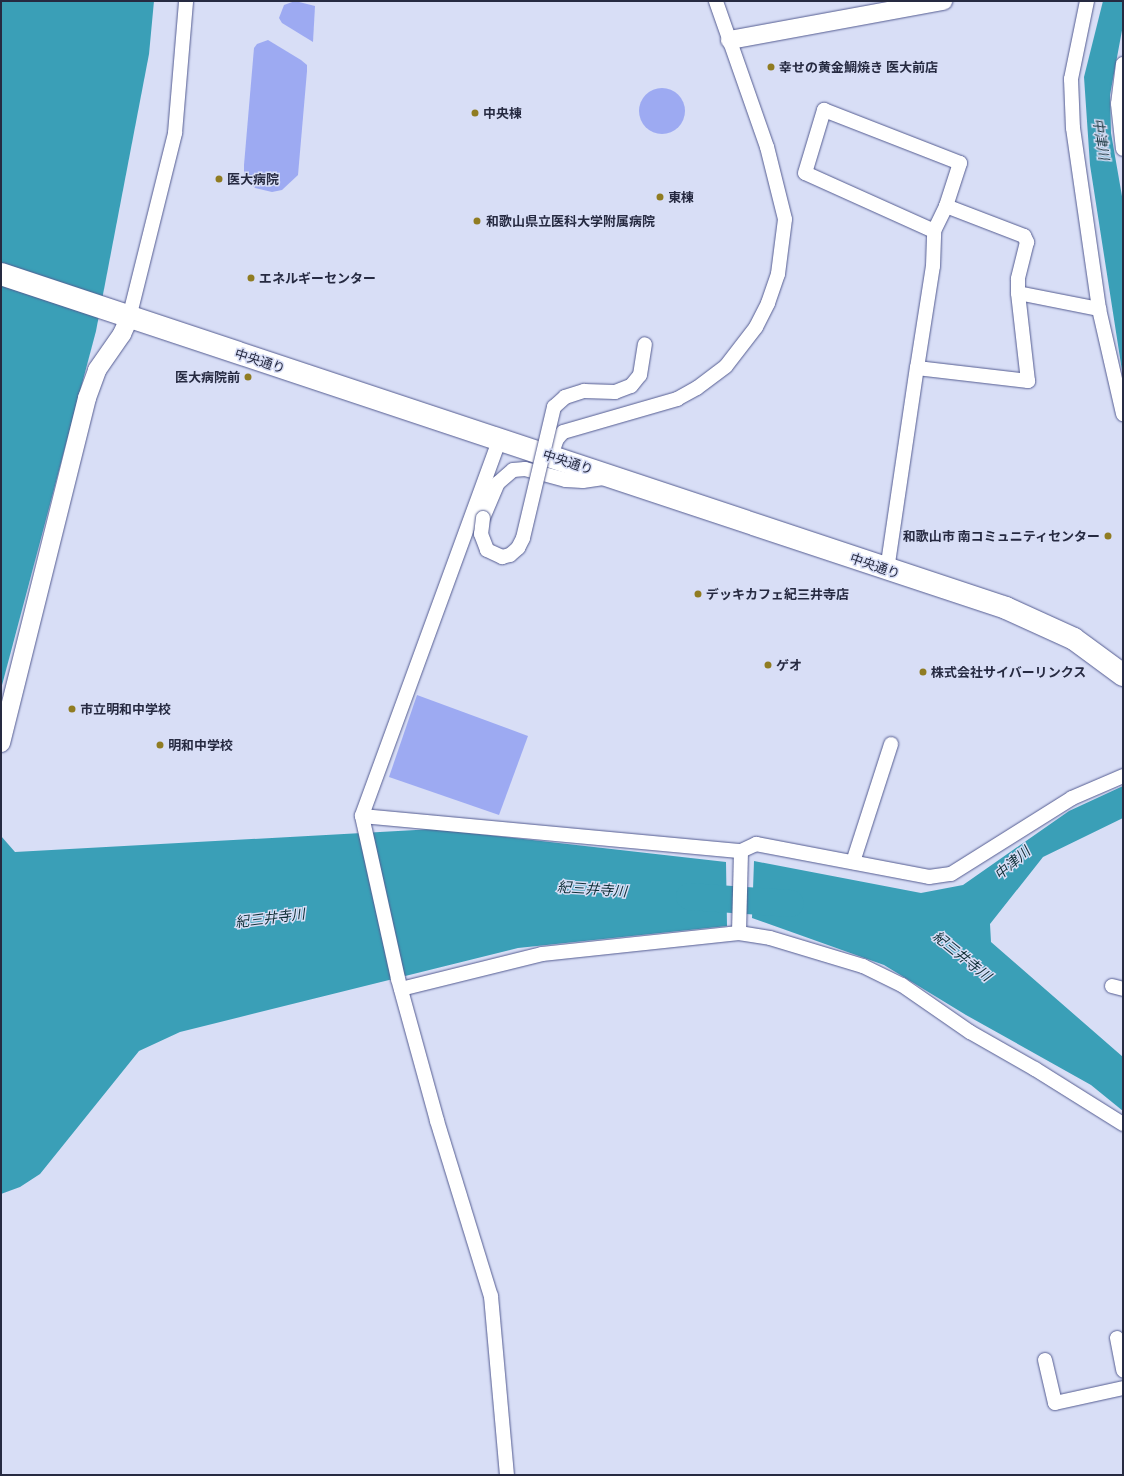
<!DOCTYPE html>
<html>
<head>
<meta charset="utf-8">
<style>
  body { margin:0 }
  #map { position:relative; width:1124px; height:1476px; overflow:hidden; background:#d8def6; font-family:Cabin,"Noto Sans JP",sans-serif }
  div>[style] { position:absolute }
  .green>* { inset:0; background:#9daaf2 }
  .round { border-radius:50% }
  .water>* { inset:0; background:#3a9fb7 }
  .river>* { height:27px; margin:-13.5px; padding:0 13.5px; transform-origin:13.5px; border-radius:13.5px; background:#3a9fb7 }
  .roads { filter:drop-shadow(0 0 1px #545c91) drop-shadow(0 0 1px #545c91) }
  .minor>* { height:14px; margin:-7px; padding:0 7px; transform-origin:7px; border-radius:7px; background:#fff }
  .tertiary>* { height:18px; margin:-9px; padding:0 9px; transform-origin:9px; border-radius:9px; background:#fff }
  .trunk>* { height:22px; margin:-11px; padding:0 11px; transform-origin:11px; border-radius:11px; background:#fff }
  .bridges { filter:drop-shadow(0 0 1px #545c91) drop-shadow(0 0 1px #545c91) }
  .minor-bridge>* { height:14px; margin:-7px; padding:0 7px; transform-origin:7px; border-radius:7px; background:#fff }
  .dots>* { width:11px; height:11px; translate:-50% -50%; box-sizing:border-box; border:2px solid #d8def6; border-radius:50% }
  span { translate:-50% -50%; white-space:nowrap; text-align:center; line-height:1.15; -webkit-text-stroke:3px #d8def6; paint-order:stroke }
  .poi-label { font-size:13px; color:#262a41; font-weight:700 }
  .left { translate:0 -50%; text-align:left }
  .right { translate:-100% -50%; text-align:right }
  .street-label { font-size:13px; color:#262a41 }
  .water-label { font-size:14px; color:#102f37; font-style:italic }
  .frame { position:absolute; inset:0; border:2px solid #262a41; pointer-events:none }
</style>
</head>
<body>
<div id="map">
  <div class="green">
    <div style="clip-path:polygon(295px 1px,315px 6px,313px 42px,282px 23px,279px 18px,284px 5px)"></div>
    <div style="clip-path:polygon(268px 40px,301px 60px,307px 65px,307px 71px,298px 175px,282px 190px,272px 192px,255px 188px,244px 174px,244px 165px,254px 48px,257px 44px)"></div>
    <div class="round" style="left:639px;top:88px;width:46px;height:46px"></div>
    <div style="clip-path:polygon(417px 695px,528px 736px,499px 815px,389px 777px)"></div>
  </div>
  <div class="water">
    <div style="clip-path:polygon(1px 1px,154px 1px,149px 54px,96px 331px,1px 689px)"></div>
    <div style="clip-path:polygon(1103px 1px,1123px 1px,1123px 25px,1110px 95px,1111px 133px,1123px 202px,1123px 377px,1090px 165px,1084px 77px)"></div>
    <div style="clip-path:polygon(1123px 786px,1123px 818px,1043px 857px,990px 924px,991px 942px,1123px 1057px,1123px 1111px,1091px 1085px,966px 1015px,884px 965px,752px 918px,754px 861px,921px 893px,963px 885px,1069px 811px)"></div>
    <div style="clip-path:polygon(434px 829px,726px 862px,727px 926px,518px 948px,180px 1032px,139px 1051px,40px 1174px,20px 1187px,1px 1194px,1px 836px,15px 852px)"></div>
  </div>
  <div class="river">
    <div style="left:689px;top:896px;width:101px;rotate:4deg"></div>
  </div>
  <div class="roads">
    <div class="minor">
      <div style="left:1087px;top:1px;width:80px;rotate:101.6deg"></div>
      <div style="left:1071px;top:79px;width:49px;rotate:87.7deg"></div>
      <div style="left:1073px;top:128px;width:183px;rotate:81.8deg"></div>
      <div style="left:1099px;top:309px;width:108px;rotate:77.1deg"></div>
      <div style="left:1123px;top:64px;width:40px;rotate:97.1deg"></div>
      <div style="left:1118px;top:104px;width:45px;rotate:83.7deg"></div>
      <div style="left:934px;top:231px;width:28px;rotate:-64deg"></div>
      <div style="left:946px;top:206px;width:84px;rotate:21deg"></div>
      <div style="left:1024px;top:236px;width:7px;rotate:63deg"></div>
      <div style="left:1027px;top:242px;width:38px;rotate:104deg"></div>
      <div style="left:1018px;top:279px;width:14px;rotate:90deg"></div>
      <div style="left:129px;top:318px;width:191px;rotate:-76deg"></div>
      <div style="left:175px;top:133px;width:132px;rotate:-85.2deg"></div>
      <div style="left:917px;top:368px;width:103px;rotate:-81.1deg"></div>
      <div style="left:933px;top:266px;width:35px;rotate:-88deg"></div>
      <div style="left:934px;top:231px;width:141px;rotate:-155.8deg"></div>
      <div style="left:805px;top:173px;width:66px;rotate:-73.2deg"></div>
      <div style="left:824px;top:110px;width:146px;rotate:21.3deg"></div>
      <div style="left:960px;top:163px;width:45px;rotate:108deg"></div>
      <div style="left:499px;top:441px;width:399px;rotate:110.1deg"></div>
      <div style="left:362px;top:816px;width:167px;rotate:77.5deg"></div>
      <div style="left:398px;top:979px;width:147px;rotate:74.6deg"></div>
      <div style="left:437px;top:1121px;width:183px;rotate:72.9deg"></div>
      <div style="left:491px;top:1296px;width:180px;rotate:84.9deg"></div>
      <div style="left:551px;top:456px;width:18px;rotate:-71deg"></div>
      <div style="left:557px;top:439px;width:9px;rotate:-49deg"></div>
      <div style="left:563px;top:432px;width:119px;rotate:-16.1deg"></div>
      <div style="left:677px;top:399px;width:23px;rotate:-29deg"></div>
      <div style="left:697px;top:388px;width:36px;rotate:-37deg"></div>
      <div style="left:726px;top:366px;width:49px;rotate:-52.4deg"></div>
      <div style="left:756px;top:327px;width:27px;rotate:-63deg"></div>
      <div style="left:768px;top:303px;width:31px;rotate:-71deg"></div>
      <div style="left:778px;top:274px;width:55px;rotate:-82.7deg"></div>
      <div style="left:785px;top:219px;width:74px;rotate:-104deg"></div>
      <div style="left:767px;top:147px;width:155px;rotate:-109.3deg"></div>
      <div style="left:483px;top:518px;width:38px;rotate:-67deg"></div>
      <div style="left:498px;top:483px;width:20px;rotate:-41deg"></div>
      <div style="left:513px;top:470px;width:12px;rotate:-5deg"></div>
      <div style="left:525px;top:469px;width:42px;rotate:15deg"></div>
      <div style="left:566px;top:480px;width:17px;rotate:3deg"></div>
      <div style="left:583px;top:481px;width:22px;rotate:-8deg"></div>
      <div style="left:887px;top:570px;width:204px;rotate:-81.6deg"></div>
      <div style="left:917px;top:368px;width:112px;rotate:6.7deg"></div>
      <div style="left:1028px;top:381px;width:89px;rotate:-96.5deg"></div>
      <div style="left:1018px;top:293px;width:83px;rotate:11.2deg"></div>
      <div style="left:362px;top:816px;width:381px;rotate:5.3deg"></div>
      <div style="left:741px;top:851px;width:17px;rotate:-25deg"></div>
      <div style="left:756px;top:844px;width:176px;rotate:10.8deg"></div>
      <div style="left:929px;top:877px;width:22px;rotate:-8deg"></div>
      <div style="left:951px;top:874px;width:143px;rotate:-32.1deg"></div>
      <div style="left:1072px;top:798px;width:56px;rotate:-23.3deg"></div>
      <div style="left:853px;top:862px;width:124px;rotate:-72.1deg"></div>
      <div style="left:739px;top:933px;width:82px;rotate:-88.6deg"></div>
      <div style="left:1112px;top:986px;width:11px;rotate:15deg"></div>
      <div style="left:401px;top:989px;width:145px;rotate:-13.9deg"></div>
      <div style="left:542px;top:954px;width:198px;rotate:-6.1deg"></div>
      <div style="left:739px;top:933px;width:31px;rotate:9deg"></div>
      <div style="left:770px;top:938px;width:97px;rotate:16.8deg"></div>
      <div style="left:863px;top:966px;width:43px;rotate:26deg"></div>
      <div style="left:902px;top:985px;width:83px;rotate:34.7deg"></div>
      <div style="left:970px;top:1032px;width:75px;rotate:29.6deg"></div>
      <div style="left:1035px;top:1069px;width:104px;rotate:32deg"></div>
      <div style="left:1117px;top:1338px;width:33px;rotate:79deg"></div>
      <div style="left:1045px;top:1360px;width:44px;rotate:76.9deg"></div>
      <div style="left:1055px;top:1403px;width:70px;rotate:-12.4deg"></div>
    </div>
    <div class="tertiary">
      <div style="left:730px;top:40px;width:217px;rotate:-10.4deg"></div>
      <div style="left:1px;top:743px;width:356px;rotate:-76deg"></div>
      <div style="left:87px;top:398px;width:30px;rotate:-70deg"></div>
      <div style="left:97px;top:370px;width:44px;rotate:-55.2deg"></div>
      <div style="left:122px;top:334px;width:17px;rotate:-66deg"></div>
    </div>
    <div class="trunk">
      <div style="left:1px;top:274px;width:1059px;rotate:18.38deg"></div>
      <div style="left:1006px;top:608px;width:75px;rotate:24.5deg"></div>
      <div style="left:1074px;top:639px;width:61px;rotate:36.3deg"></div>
    </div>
  </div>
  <div class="bridges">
    <div class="minor-bridge">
      <div style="left:483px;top:518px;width:16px;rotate:97deg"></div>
      <div style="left:481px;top:534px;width:17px;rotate:69deg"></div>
      <div style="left:487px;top:550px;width:17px;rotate:25deg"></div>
      <div style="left:502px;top:557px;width:8px;rotate:-14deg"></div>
      <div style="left:510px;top:555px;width:11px;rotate:-41deg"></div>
      <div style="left:518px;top:548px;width:11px;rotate:-63deg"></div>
      <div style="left:523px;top:538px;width:135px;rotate:-76.7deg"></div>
      <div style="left:554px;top:407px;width:15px;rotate:-42deg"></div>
      <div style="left:565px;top:397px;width:20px;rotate:-18deg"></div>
      <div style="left:584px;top:391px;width:31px;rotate:2deg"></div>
      <div style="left:615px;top:392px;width:17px;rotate:-21deg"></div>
      <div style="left:631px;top:386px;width:14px;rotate:-51deg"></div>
      <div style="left:640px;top:375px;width:31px;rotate:-81deg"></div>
    </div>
  </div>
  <div class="dots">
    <div style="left:771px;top:67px;background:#907c22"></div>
    <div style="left:475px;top:113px;background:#907c22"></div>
    <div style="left:219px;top:179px;background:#907c22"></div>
    <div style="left:660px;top:197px;background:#907c22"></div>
    <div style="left:477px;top:221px;background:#907c22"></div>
    <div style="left:251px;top:278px;background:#907c22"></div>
    <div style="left:248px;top:377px;background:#907c22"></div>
    <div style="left:1108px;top:536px;background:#907c22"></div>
    <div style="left:698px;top:594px;background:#907c22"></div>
    <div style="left:768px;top:665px;background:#907c22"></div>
    <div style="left:923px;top:672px;background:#907c22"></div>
    <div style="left:72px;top:709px;background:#907c22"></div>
    <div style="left:160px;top:745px;background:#907c22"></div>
  </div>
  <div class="poi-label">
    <span class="left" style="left:779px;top:67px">幸せの黄金鯛焼き 医大前店</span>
    <span class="left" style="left:483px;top:113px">中央棟</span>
    <span class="left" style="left:227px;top:179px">医大病院</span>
    <span class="left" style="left:668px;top:197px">東棟</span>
    <span class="left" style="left:486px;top:221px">和歌山県立医科大学附属病院</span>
    <span class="left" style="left:259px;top:278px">エネルギーセンター</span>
    <span class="right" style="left:240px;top:377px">医大病院前</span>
    <span class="right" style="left:1100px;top:536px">和歌山市 南コミュニティセンター</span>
    <span class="left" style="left:706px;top:594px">デッキカフェ紀三井寺店</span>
    <span class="left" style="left:776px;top:665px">ゲオ</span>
    <span class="left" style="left:931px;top:672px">株式会社サイバーリンクス</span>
    <span class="left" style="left:80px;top:709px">市立明和中学校</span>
    <span class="left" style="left:168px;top:745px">明和中学校</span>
  </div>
  <div class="street-label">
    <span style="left:260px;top:361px;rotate:18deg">中央通り</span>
    <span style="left:568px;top:462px;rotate:18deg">中央通り</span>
    <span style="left:875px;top:566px;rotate:19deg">中央通り</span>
  </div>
  <div class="water-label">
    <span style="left:1101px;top:139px;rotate:81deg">中津川</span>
    <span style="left:1012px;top:863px;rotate:-41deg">中津川</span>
    <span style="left:592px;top:889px;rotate:4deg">紀三井寺川</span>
    <span style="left:270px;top:918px;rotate:-7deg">紀三井寺川</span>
    <span style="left:962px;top:956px;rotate:39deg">紀三井寺川</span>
  </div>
  <div class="frame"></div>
</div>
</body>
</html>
